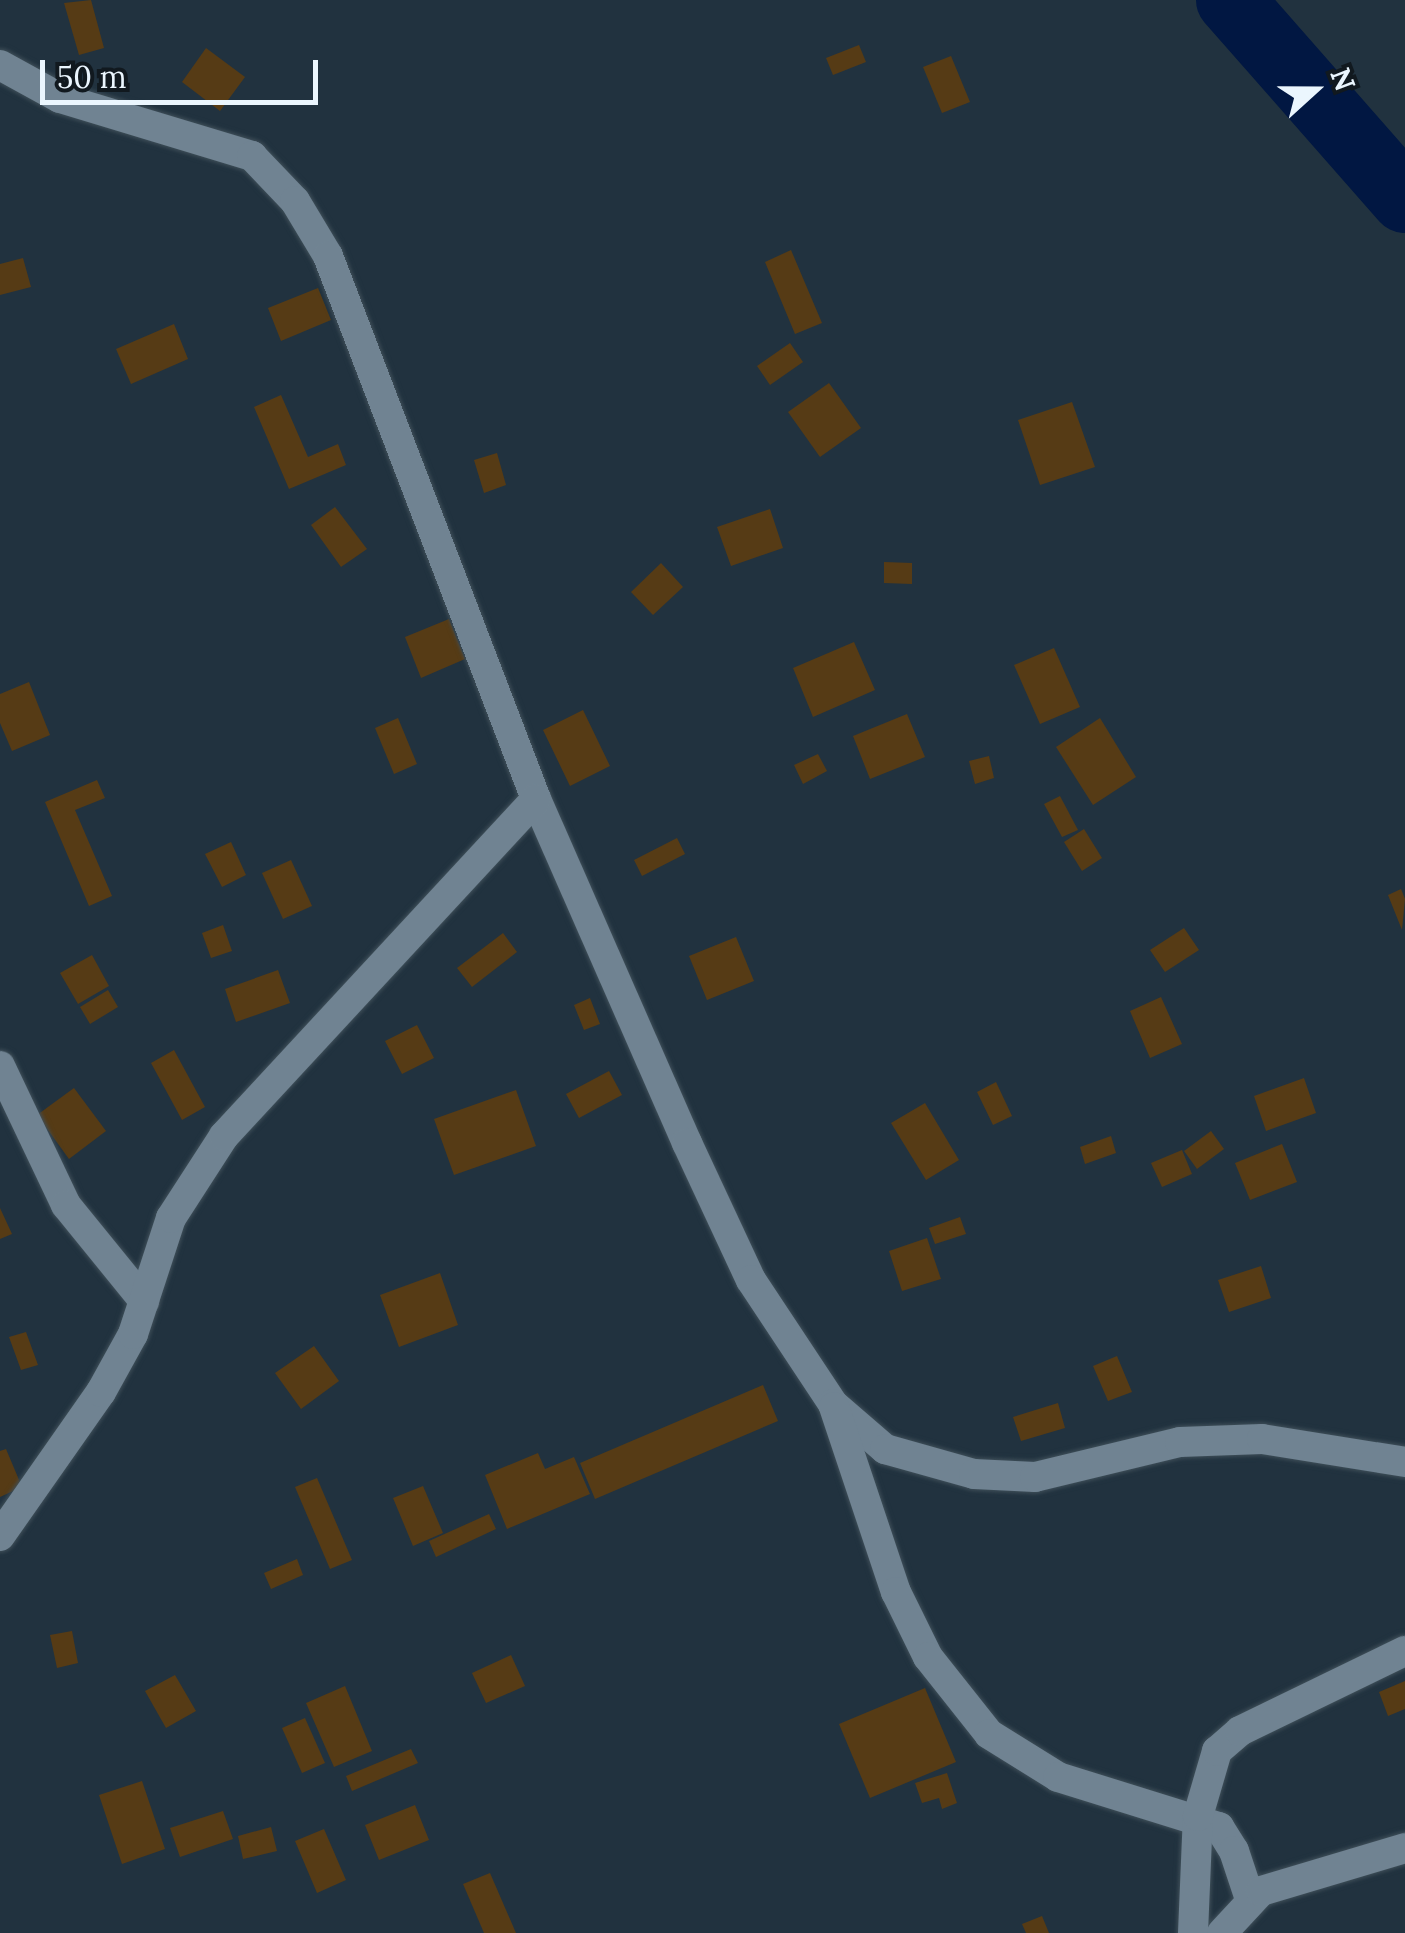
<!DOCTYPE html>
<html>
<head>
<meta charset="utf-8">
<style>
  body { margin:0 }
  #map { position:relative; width:1405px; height:1933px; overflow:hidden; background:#21323f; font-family:Lora,serif }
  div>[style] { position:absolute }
  .river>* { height:68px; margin:-34px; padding:0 34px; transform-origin:34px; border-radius:34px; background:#011742 }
  .building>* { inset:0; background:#563b15 }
  .roads { filter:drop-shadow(0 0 2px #3f4f59) drop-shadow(0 0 2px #3f4f59) }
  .minor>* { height:30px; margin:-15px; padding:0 15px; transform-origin:15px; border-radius:15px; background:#708392 }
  span { translate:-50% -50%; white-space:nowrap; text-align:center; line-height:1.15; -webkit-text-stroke:10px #11191f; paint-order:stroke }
  .north { position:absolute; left:1265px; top:40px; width:100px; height:100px; -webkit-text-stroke:8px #11191f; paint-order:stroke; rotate:69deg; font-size:28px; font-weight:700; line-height:40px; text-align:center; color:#ebf6fe }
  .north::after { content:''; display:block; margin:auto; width:35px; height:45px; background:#ebf6fe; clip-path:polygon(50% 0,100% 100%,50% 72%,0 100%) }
  .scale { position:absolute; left:40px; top:60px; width:278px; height:45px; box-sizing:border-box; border:5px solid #ebf6fe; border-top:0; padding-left:12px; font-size:30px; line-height:35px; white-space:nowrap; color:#ebf6fe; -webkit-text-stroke:8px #11191f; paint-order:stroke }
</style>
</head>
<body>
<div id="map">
  <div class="river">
    <div style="left:1230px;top:0;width:265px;rotate:48.7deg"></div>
  </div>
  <div class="building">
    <div style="clip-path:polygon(91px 0,104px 48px,79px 55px,64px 3px)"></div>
    <div style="clip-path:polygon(859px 45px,866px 62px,833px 75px,826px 58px)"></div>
    <div style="clip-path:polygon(206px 48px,245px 77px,220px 111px,182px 82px)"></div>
    <div style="clip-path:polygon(951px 56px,970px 102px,942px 113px,923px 67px)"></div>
    <div style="clip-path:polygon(791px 250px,822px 323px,795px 334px,765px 262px)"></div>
    <div style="clip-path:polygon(23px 258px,31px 287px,0 295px,0 264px)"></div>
    <div style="clip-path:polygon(318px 288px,331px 320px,281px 341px,268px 308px)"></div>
    <div style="clip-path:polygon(174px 324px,188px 359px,131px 384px,116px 349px)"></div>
    <div style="clip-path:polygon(790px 343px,803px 362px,770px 385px,757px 366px)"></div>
    <div style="clip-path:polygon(829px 383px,861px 428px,820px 457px,788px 412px)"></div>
    <div style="clip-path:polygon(281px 395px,308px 457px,338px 444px,346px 465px,289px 489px,254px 407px)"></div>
    <div style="clip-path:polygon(1072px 402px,1095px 467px,1040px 485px,1018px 420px)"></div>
    <div style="clip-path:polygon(497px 453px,506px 485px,484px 493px,474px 460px)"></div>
    <div style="clip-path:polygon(335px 507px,367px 549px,341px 567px,311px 525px)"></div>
    <div style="clip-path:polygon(770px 509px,783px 548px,731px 566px,717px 527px)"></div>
    <div style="clip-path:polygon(884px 562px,912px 563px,912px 584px,884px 583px)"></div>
    <div style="clip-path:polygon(661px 563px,683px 587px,653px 615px,631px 592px)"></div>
    <div style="clip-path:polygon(449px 619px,465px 659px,421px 678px,405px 637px)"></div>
    <div style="clip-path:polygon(854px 642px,875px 690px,813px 717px,793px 668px)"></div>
    <div style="clip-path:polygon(1054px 648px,1080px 707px,1040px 724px,1014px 665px)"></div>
    <div style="clip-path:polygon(29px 682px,50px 735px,12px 751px,0 723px,0 694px)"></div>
    <div style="clip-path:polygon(583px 710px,610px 766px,570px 786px,543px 730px)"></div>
    <div style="clip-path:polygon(907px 714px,925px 757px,870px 779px,853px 736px)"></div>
    <div style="clip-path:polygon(398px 718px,417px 764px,394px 774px,375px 728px)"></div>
    <div style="clip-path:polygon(1100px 718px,1136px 777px,1093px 805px,1056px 747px)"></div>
    <div style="clip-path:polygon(818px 754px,827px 771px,803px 784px,794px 765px)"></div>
    <div style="clip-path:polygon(989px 756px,994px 778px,975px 784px,969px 761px)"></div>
    <div style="clip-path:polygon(97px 780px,105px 798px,75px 810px,112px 896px,89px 906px,45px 802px)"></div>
    <div style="clip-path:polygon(1060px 796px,1078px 830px,1062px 837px,1044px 804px)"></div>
    <div style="clip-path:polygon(1084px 829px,1102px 858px,1082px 871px,1064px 842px)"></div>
    <div style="clip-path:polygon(677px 838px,685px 854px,642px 876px,634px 860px)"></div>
    <div style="clip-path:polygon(231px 842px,246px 875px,222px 887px,205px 854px)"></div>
    <div style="clip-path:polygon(291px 860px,312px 906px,283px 919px,262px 873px)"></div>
    <div style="clip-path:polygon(1401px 889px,1405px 899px,1402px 930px,1388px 895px)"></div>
    <div style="clip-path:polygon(223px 925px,232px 951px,211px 958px,202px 933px)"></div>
    <div style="clip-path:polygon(1184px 928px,1199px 950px,1165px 972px,1150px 950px)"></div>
    <div style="clip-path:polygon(503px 933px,517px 952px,472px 987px,457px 968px)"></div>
    <div style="clip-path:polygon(736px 937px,754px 981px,707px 1000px,689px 956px)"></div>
    <div style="clip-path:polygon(92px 955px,109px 986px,78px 1004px,60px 973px)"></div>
    <div style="clip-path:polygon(278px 970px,290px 1003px,236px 1022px,225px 989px)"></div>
    <div style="clip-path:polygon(108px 990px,118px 1007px,90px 1024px,80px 1007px)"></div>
    <div style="clip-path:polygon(1161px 997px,1182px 1044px,1150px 1058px,1130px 1011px)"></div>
    <div style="clip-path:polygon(590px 998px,600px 1024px,584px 1030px,574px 1005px)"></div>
    <div style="clip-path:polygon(417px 1025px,434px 1058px,402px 1074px,385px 1041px)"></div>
    <div style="clip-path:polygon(174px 1050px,205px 1107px,182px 1120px,151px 1063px)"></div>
    <div style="clip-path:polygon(609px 1071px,622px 1095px,579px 1118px,566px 1094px)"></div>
    <div style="clip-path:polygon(1304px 1078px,1316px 1113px,1266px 1131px,1254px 1096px)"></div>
    <div style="clip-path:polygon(996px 1082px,1012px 1116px,993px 1125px,977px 1092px)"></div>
    <div style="clip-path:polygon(74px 1088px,106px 1131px,69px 1159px,37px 1115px)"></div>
    <div style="clip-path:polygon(516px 1090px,536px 1146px,454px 1175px,434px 1119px)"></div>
    <div style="clip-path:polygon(925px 1103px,959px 1160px,926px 1180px,891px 1123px)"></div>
    <div style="clip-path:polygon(1211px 1131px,1224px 1149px,1197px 1169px,1184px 1151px)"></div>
    <div style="clip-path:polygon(1111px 1136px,1116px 1153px,1085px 1164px,1080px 1147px)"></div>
    <div style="clip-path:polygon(1282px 1144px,1297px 1182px,1250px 1200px,1235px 1163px)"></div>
    <div style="clip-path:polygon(1182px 1150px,1192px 1174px,1162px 1187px,1151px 1163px)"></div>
    <div style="clip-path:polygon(0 1208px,12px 1234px,0 1239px)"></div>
    <div style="clip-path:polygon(960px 1217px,966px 1234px,935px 1244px,929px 1228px)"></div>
    <div style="clip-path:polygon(927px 1238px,941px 1279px,902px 1291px,889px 1251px)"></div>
    <div style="clip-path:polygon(1261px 1266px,1271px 1298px,1229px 1312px,1218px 1280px)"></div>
    <div style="clip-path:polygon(440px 1273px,458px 1325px,399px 1347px,380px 1295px)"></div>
    <div style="clip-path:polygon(26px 1332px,38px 1365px,21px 1370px,9px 1337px)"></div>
    <div style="clip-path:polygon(314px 1346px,339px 1381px,301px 1409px,275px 1373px)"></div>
    <div style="clip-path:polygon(1117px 1356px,1132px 1392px,1108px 1401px,1093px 1366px)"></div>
    <div style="clip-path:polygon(763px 1385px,778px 1421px,595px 1499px,580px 1463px)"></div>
    <div style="clip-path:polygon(1058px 1403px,1065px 1428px,1021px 1441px,1013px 1417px)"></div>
    <div style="clip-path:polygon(6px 1449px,22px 1487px,0 1497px,0 1451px)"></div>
    <div style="clip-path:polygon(538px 1453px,545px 1469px,574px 1457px,590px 1494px,507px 1529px,485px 1475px)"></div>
    <div style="clip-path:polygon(317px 1478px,352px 1560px,330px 1569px,295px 1487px)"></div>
    <div style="clip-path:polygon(423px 1486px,443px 1533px,413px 1546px,393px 1498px)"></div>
    <div style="clip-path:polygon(489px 1514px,496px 1529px,436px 1557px,429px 1541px)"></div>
    <div style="clip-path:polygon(297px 1559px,303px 1575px,271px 1589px,264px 1573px)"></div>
    <div style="clip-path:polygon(72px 1631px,78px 1663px,57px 1668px,50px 1635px)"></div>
    <div style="clip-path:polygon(511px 1655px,525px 1686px,486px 1703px,472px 1673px)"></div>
    <div style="clip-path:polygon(175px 1675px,196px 1711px,166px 1728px,145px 1691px)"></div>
    <div style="clip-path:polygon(1405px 1681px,1405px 1709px,1388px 1716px,1379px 1692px)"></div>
    <div style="clip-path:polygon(345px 1686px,372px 1751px,334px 1767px,306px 1703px)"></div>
    <div style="clip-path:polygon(925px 1688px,956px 1762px,870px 1798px,839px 1724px)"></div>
    <div style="clip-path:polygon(305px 1718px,325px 1763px,302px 1773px,282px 1728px)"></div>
    <div style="clip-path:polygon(411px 1749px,418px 1763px,352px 1791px,346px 1776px)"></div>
    <div style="clip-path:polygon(947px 1773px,957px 1803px,942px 1809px,939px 1798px,922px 1803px,915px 1783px)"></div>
    <div style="clip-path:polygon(142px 1781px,165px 1849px,122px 1864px,99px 1795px)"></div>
    <div style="clip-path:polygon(415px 1805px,429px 1840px,379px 1860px,365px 1825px)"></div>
    <div style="clip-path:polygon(223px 1811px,233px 1839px,180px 1857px,170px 1828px)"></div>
    <div style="clip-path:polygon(271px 1827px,277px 1851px,243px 1859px,238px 1836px)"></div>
    <div style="clip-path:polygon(324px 1829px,346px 1880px,317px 1893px,295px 1841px)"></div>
    <div style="clip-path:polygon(490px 1873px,516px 1933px,484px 1933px,463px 1884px)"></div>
    <div style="clip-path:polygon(1042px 1916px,1049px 1933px,1026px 1933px,1022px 1924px)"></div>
  </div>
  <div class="roads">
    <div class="minor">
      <div style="left:0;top:65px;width:68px;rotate:28.8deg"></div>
      <div style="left:60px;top:98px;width:201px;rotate:16.8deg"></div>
      <div style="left:252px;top:156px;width:62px;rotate:46.3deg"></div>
      <div style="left:295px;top:201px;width:64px;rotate:59deg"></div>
      <div style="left:328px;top:256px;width:581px;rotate:69.04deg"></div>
      <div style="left:536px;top:799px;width:376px;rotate:66.3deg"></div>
      <div style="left:687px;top:1143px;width:151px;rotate:65deg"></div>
      <div style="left:751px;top:1280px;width:149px;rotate:56.5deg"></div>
      <div style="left:833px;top:1404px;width:69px;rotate:40.9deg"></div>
      <div style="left:885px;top:1449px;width:92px;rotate:15.7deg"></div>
      <div style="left:974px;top:1474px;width:61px;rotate:2.8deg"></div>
      <div style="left:1035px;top:1477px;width:149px;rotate:-13.6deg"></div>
      <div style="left:1180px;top:1442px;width:82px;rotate:-2.1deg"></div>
      <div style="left:1262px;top:1439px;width:145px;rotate:9.1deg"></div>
      <div style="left:0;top:1066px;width:154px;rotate:64.6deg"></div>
      <div style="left:66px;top:1205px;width:124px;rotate:50.9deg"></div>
      <div style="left:834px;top:1407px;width:195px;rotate:71.5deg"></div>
      <div style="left:896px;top:1592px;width:72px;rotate:63.8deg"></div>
      <div style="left:928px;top:1657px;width:98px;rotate:51.6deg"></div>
      <div style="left:989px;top:1734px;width:81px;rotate:31.9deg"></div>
      <div style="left:1058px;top:1777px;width:169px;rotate:17.3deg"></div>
      <div style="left:1219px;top:1827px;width:28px;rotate:58deg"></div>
      <div style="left:1234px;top:1851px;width:51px;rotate:71.6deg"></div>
      <div style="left:0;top:1536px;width:176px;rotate:-55deg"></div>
      <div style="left:101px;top:1392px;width:66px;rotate:-61.1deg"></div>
      <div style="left:133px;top:1334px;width:122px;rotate:-71.9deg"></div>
      <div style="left:171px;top:1218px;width:98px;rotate:-57.1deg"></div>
      <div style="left:224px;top:1136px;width:459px;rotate:-47.2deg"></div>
      <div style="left:1193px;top:1933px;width:117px;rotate:-87.6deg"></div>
      <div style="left:1198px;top:1816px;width:68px;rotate:-73.7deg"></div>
      <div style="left:1217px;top:1751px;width:30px;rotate:-41deg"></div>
      <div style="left:1240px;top:1731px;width:183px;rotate:-25.9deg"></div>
      <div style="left:1222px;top:1933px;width:57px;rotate:-47.1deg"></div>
      <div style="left:1261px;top:1891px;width:150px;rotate:-16.6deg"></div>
    </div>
  </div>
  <div class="north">N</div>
  <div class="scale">50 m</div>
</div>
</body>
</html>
